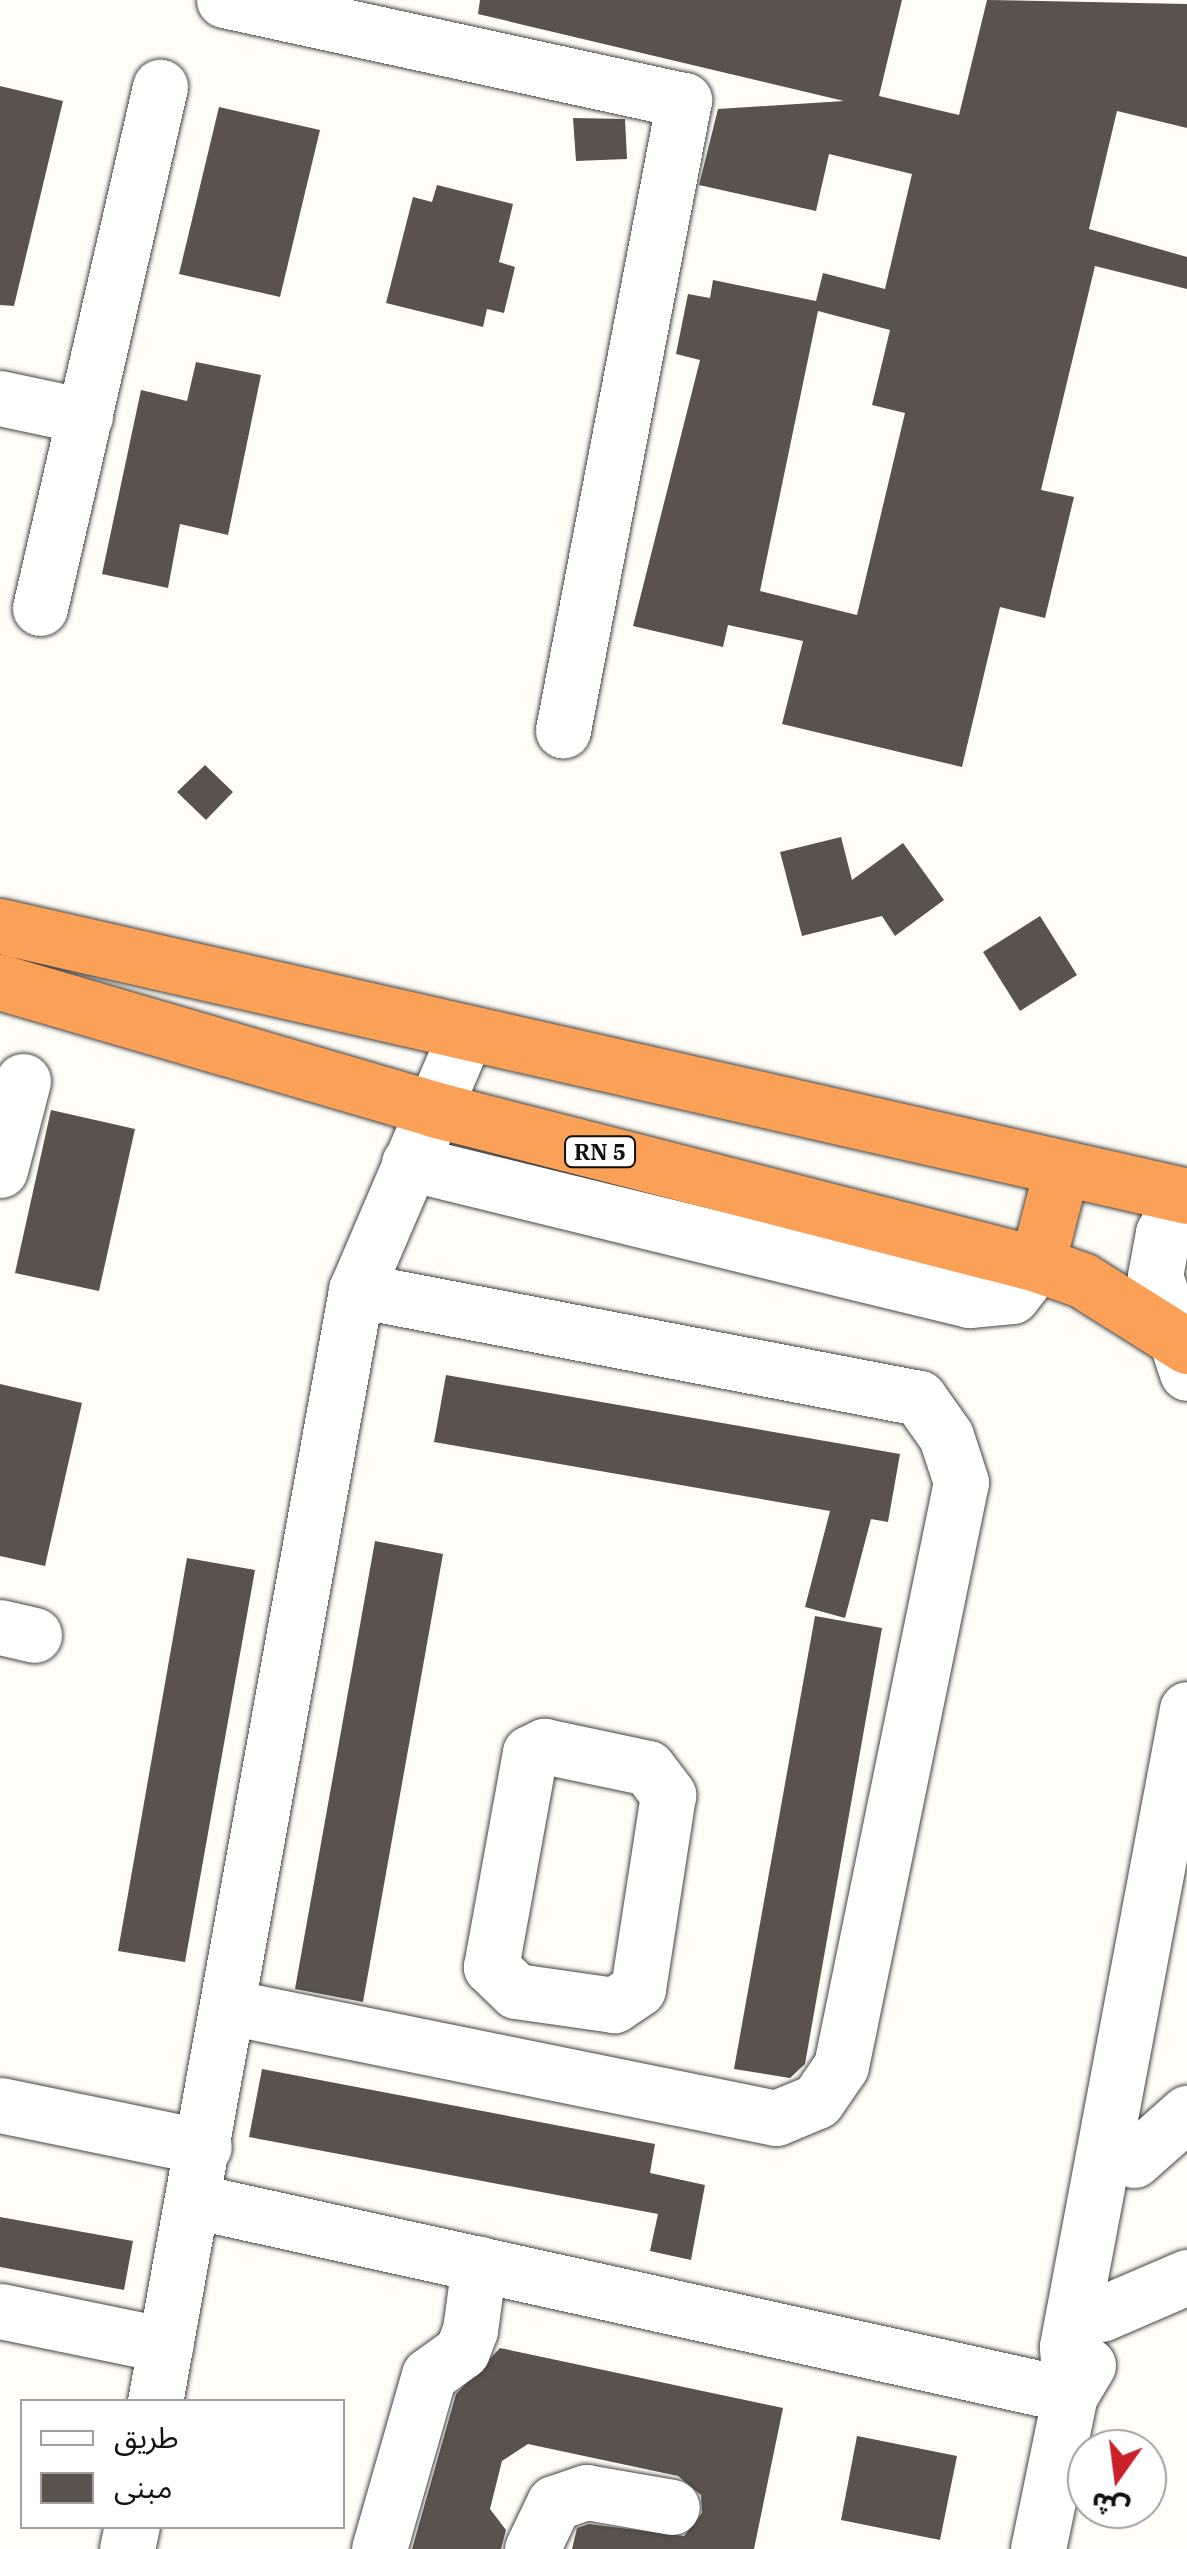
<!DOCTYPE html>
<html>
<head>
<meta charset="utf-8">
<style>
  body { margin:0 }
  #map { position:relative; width:1187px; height:2549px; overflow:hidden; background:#fffdf5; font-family:"IBM Plex Serif","Noto Sans Arabic",serif }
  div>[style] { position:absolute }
  .building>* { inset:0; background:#5a524c }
  .roads { filter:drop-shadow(0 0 2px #444) drop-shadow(0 0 2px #444) }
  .minor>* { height:55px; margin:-27.5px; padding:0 27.5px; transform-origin:27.5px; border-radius:27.5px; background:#fff }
  .highway>* { height:55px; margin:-27.5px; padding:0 27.5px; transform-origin:27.5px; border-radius:27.5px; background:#fba057 }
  span { translate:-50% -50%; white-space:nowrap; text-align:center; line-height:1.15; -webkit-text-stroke:10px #fff; paint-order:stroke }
  .shield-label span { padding:2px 8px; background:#fff; border:2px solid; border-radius:8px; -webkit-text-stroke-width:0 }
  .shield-label { font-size:22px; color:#111; font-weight:700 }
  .legend { position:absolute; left:20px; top:2399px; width:325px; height:130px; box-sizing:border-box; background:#fff; border:2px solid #a0a0a0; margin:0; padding:12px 18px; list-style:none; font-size:30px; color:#111 }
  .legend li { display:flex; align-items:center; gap:20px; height:50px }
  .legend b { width:50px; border:2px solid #a0a0a0 }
  .north { position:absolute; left:1067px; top:2429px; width:100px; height:100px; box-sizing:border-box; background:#fff; border:2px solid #a0a0a0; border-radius:50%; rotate:194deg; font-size:28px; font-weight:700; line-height:40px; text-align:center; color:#111 }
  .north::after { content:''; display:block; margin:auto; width:35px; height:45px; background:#ca202a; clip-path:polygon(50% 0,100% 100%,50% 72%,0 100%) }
</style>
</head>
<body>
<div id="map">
  <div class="building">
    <div style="clip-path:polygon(evenodd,480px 0,902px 0,879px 96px,959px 115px,987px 0,1187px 4px,1187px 128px,1117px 111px,1089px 229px,1187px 257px,1187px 289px,1095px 266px,1041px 490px,1074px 497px,1045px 618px,1000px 607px,962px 767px,782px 724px,803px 641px,728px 625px,723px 647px,633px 626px,700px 360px,676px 354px,688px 294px,710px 298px,713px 280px,816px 301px,823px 273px,885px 289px,912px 174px,829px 154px,816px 211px,699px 185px,718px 109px,844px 101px,478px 14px,480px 0,818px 311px,890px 330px,872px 405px,905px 413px,857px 615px,760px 591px,818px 311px)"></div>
    <div style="clip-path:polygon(0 86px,63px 101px,14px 306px,0 305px)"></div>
    <div style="clip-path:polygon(219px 107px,320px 130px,280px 297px,179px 274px)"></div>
    <div style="clip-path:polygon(573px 118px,625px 119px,627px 159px,576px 161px)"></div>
    <div style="clip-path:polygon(437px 185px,513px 204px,499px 262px,515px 267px,504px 313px,487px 309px,483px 327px,386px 303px,413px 197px,432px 202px)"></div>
    <div style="clip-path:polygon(196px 362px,261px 375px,228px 535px,180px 524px,168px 588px,102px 574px,141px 390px,187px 401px)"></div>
    <div style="clip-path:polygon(205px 765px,233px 792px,206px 820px,177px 792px)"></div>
    <div style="clip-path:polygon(841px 837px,852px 880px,903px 843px,944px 900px,895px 936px,882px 916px,802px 936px,780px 852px)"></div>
    <div style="clip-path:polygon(1040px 916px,1077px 975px,1020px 1011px,983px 952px)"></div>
    <div style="clip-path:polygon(51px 1110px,135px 1129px,99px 1291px,15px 1273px)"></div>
    <div style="clip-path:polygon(446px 1375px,900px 1454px,888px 1522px,871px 1519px,845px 1618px,805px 1607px,830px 1511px,434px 1442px)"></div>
    <div style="clip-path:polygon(0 1384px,82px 1403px,45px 1566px,0 1556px)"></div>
    <div style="clip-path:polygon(375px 1541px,443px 1554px,363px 2002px,295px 1989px)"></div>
    <div style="clip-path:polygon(187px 1558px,255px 1570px,185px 1962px,118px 1951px)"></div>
    <div style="clip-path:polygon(815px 1616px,882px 1628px,805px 2064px,790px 2078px,734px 2069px)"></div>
    <div style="clip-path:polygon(262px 2069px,655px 2144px,650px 2173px,705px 2185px,691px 2260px,650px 2251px,658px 2214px,249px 2137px)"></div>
    <div style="clip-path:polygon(0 2217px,133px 2241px,124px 2290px,0 2267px)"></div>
    <div style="clip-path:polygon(500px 2348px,783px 2408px,754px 2549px,572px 2549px,577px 2528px,589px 2524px,684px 2536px,702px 2513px,701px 2495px,678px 2476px,528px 2444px,502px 2461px,490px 2509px,506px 2530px,501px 2549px,412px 2549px,456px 2394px)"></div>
    <div style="clip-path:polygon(857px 2436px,957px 2456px,940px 2540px,841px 2520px)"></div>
  </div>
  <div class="roads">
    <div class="minor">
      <div style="left:224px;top:0;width:471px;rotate:12.3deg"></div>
      <div style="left:684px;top:100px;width:642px;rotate:100.87deg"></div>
      <div style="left:0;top:398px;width:87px;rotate:12deg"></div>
      <div style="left:40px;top:608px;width:535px;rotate:-77.03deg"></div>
      <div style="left:409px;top:1163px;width:577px;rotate:13.75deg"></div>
      <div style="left:969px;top:1300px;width:43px;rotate:-5.3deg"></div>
      <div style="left:1012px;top:1296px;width:41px;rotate:-52deg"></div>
      <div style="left:0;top:1170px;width:92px;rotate:-75.5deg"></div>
      <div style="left:1184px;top:1196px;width:43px;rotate:119.6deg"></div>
      <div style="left:1163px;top:1233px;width:44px;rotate:100.5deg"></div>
      <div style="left:1155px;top:1276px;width:102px;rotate:71.7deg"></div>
      <div style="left:0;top:1627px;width:35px;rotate:13deg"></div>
      <div style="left:544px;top:1746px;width:106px;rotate:11.9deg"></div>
      <div style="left:648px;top:1768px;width:34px;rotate:53deg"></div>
      <div style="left:668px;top:1795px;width:196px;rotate:98.8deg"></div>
      <div style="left:638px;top:1989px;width:29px;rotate:146deg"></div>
      <div style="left:614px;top:2005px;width:99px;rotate:-171.9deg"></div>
      <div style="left:516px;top:1991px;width:35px;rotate:-136deg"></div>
      <div style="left:491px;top:1967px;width:218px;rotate:-79.7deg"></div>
      <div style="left:530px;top:1753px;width:16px;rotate:-27deg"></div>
      <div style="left:229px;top:2007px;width:558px;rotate:11.47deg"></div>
      <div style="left:776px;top:2118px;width:44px;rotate:-22.5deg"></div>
      <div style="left:817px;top:2101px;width:42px;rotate:-55.6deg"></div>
      <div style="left:841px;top:2066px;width:596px;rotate:-78.39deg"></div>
      <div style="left:961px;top:1482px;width:48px;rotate:-108.1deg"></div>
      <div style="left:946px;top:1436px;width:47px;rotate:-125.4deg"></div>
      <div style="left:919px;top:1398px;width:573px;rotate:-169.14deg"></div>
      <div style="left:0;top:2105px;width:208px;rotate:11.6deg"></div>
      <div style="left:1134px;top:2160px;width:71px;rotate:-41.6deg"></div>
      <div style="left:194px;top:2201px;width:897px;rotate:12.49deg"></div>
      <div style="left:0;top:2311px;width:169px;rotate:11.6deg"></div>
      <div style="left:1101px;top:2314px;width:94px;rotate:-23.3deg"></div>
      <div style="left:1070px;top:2395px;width:49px;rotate:-93.5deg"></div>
      <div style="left:1067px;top:2346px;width:648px;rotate:-79.33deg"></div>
      <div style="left:155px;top:2402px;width:1130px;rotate:-79.75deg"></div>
      <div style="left:356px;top:1290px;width:274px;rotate:-66.8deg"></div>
      <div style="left:127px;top:2549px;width:24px;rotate:-78deg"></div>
      <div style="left:379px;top:2549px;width:181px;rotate:-74deg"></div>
      <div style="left:429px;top:2375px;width:41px;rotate:-36deg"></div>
      <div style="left:462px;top:2351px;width:22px;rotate:-69deg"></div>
      <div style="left:470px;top:2330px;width:67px;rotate:-82.2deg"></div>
      <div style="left:532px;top:2549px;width:51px;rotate:-64.4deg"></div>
      <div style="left:554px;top:2503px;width:34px;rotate:-19deg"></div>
      <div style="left:586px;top:2492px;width:87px;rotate:9.9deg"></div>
      <div style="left:1038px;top:2549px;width:157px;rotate:-78.3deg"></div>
      <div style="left:1070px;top:2395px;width:35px;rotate:-59deg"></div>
    </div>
    <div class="highway">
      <div style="left:0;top:926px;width:1217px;rotate:12.81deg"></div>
      <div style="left:0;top:982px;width:451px;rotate:16.3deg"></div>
      <div style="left:433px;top:1109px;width:624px;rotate:14.39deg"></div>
      <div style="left:1037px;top:1264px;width:48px;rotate:19.6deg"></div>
      <div style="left:1082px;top:1280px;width:124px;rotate:32.2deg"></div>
      <div style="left:1037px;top:1264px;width:96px;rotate:-75.5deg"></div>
    </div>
  </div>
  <div class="shield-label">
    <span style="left:600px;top:1152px">RN 5</span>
  </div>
  <ul class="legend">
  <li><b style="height:12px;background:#fff"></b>طريق</li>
  <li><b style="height:28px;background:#5a524c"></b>مبنى</li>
  </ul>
  <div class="north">ش</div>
</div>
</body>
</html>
